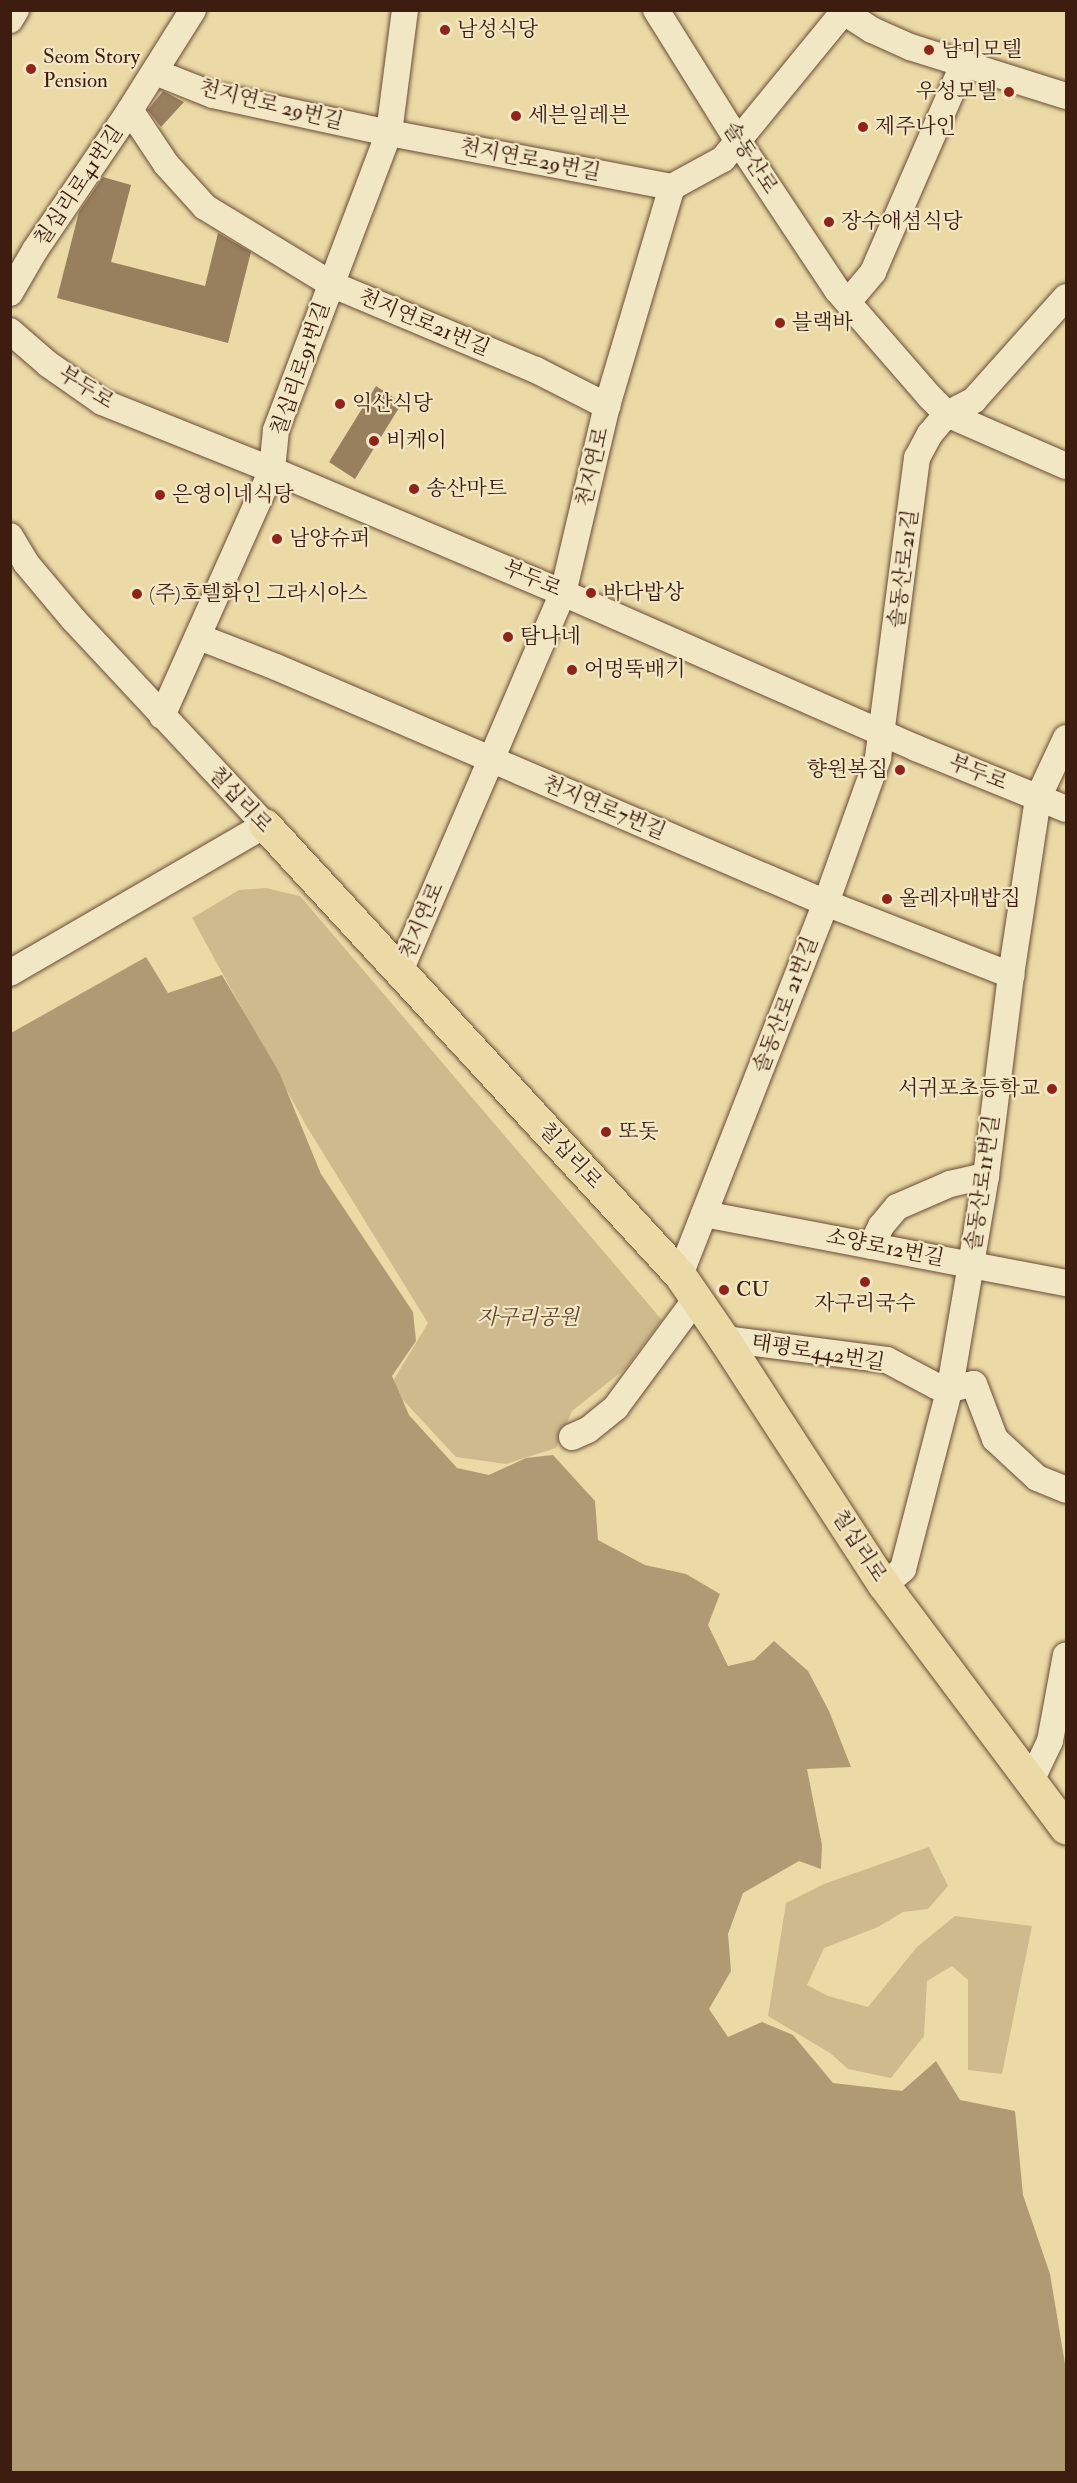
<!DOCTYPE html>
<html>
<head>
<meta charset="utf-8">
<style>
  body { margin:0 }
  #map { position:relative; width:1077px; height:2483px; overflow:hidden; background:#ebdaa6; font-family:"IM FELL Double Pica","Noto Serif KR",serif }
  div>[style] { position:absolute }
  .green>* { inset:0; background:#ceba8d }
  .water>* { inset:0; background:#b09a73 }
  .building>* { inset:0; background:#987f5e }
  .roads { filter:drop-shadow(0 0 2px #694c36) drop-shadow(0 0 2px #694c36) }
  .minor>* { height:26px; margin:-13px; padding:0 13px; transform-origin:13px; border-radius:13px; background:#f2e7c5 }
  .major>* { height:32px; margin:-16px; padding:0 16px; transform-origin:16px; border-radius:16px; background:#ebdaa6 }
  .dots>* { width:16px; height:16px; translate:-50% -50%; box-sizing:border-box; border:3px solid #f2e7c5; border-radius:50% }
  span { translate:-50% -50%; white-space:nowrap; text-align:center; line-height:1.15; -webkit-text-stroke:4.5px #f2e7c5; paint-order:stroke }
  .poi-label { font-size:21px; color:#3e1d11 }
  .left { translate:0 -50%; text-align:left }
  .right { translate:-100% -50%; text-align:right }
  .street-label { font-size:21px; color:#3e1d11 }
  .park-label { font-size:21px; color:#624430; font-style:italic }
  .frame { position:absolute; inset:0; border:12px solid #3e1d11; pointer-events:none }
</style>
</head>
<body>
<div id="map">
  <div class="green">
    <div style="clip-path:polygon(266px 888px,300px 896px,662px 1320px,625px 1369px,572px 1411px,556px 1448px,506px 1464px,456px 1457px,390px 1386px,428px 1323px,307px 1127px,192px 918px,239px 890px)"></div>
    <div style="clip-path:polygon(929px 1847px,948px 1886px,928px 1909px,903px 1912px,878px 1927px,824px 1948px,807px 1985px,828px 1996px,868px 2007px,917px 1947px,955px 1916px,1032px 1926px,1002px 2074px,968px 2070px,968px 1980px,952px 1966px,927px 1981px,924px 2036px,891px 2078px,848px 2069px,830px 2053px,768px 2016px,786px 1903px,824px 1884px)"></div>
  </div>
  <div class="water">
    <div style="clip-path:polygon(146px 957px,168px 993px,222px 975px,279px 1072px,321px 1174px,413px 1312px,416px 1341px,392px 1376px,409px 1415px,457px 1468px,489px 1475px,526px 1458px,553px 1455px,595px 1501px,598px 1540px,645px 1565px,686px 1574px,720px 1594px,708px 1625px,728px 1666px,754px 1660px,774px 1641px,808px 1671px,829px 1711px,851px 1767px,807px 1769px,822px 1845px,821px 1869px,799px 1861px,743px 1893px,728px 1934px,731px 1971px,709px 2009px,728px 2037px,762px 2022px,793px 2035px,833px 2083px,902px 2091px,936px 2061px,960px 2100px,1015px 2111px,1023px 2195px,1050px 2274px,1066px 2370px,1066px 2472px,11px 2472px,11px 1033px)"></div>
  </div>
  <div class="building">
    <div style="clip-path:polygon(163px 91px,184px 102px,161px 127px,148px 110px)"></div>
    <div style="clip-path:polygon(103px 177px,131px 185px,111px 262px,205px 286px,218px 233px,251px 252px,228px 343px,57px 298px,79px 212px)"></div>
    <div style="clip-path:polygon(376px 386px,402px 403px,355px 479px,329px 462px)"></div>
  </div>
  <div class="roads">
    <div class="minor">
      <div style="left:193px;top:10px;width:118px;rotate:122.2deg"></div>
      <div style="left:130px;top:110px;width:65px;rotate:56.3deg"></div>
      <div style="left:166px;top:164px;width:58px;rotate:47.8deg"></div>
      <div style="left:205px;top:207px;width:148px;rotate:31.4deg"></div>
      <div style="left:331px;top:284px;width:222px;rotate:22.8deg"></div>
      <div style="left:536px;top:370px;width:80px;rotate:26.9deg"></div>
      <div style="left:656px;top:10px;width:155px;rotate:58deg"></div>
      <div style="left:738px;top:141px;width:179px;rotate:56.4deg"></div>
      <div style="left:837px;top:290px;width:142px;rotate:49deg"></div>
      <div style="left:930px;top:397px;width:24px;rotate:45deg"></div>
      <div style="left:947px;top:414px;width:130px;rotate:23.6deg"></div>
      <div style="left:841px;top:10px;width:37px;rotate:33deg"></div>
      <div style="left:872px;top:30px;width:42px;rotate:24.1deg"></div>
      <div style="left:910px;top:47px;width:164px;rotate:17.4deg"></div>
      <div style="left:10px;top:20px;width:12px;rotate:-59deg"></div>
      <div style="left:155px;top:72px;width:62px;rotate:21.6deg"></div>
      <div style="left:213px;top:95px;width:180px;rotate:12.2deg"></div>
      <div style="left:389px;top:133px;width:288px;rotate:10.8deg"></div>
      <div style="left:10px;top:293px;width:50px;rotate:-59.8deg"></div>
      <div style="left:35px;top:250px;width:169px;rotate:-55.8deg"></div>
      <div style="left:848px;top:302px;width:39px;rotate:-50deg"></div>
      <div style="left:873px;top:272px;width:226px;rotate:-66.5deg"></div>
      <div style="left:10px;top:331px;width:50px;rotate:41deg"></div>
      <div style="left:48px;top:364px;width:66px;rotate:35.1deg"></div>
      <div style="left:102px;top:402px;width:183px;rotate:21.8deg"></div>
      <div style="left:272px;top:470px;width:316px;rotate:22.9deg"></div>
      <div style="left:563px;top:593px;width:386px;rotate:23.7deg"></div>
      <div style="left:916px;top:748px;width:162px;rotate:22.1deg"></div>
      <div style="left:10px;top:536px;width:31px;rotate:59deg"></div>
      <div style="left:26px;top:563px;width:73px;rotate:50deg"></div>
      <div style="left:73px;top:619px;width:282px;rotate:47deg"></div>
      <div style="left:265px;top:825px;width:295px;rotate:149.9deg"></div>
      <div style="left:199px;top:637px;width:83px;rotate:21.3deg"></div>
      <div style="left:276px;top:667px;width:598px;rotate:23.22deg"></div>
      <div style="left:826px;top:903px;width:199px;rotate:21.3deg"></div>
      <div style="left:162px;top:716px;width:269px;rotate:-65.9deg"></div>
      <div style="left:272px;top:470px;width:40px;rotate:-84.3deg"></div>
      <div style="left:276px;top:430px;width:318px;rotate:-69.2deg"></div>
      <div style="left:389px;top:133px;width:124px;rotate:-82.6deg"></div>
      <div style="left:400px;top:971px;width:412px;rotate:-66.7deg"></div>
      <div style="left:563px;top:593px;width:192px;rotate:-76.8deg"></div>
      <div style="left:607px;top:406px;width:228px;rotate:-73.5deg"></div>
      <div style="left:672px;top:187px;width:58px;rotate:-28.8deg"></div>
      <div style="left:723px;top:159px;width:193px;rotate:-50.7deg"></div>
      <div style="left:704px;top:1214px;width:369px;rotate:10.8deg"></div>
      <div style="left:871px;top:1246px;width:22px;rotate:-63deg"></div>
      <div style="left:881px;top:1226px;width:25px;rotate:-50deg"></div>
      <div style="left:897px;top:1207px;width:58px;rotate:-23.5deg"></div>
      <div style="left:950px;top:1184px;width:37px;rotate:-13deg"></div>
      <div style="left:680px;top:1275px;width:400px;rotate:-68.6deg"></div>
      <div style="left:826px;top:903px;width:154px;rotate:-70.3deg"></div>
      <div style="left:878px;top:758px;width:303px;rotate:-82.6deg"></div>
      <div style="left:917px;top:458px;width:27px;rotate:-62deg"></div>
      <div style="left:930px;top:434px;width:26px;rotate:-50deg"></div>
      <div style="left:947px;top:414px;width:30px;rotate:-27deg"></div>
      <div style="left:974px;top:400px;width:138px;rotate:-48.2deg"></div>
      <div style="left:724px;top:1339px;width:164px;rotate:7.3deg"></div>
      <div style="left:887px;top:1360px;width:55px;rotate:28deg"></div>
      <div style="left:936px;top:1386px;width:22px;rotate:3deg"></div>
      <div style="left:958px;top:1387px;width:16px;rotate:-11deg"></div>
      <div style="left:974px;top:1384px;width:59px;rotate:69.1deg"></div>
      <div style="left:995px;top:1439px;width:57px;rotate:42.9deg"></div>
      <div style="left:1037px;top:1478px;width:31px;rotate:22deg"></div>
      <div style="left:572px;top:1437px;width:17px;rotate:-24deg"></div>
      <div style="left:588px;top:1430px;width:36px;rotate:-39deg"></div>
      <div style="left:616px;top:1407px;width:134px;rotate:-53.5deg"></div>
      <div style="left:884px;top:1585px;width:25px;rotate:-40deg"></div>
      <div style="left:903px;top:1569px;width:188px;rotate:-75.5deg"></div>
      <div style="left:950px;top:1387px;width:214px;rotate:-80.3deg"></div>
      <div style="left:986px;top:1176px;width:203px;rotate:-82.9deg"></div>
      <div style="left:1011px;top:975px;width:179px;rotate:-81.3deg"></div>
      <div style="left:1038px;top:798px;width:66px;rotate:-65deg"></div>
      <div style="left:1031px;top:1781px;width:44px;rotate:-64.6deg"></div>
      <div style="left:1050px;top:1741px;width:87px;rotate:-79.5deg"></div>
    </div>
    <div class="major">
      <div style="left:265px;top:825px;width:612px;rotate:47.32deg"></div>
      <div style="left:680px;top:1275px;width:78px;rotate:55.5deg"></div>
      <div style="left:724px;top:1339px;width:293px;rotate:57deg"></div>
      <div style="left:884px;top:1585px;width:304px;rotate:53.2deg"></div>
    </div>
  </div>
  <div class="dots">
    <div style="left:445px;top:30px;background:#8f2418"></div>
    <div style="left:929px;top:50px;background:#8f2418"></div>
    <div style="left:31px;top:69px;background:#8f2418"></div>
    <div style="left:1009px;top:92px;background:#8f2418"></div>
    <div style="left:516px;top:116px;background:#8f2418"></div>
    <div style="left:863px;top:127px;background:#8f2418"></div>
    <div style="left:829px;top:222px;background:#8f2418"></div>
    <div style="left:780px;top:323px;background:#8f2418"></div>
    <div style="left:340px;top:404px;background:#8f2418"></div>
    <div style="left:374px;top:441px;background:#8f2418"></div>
    <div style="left:414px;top:489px;background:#8f2418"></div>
    <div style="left:160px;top:495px;background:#8f2418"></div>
    <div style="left:277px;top:539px;background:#8f2418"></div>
    <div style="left:591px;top:593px;background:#8f2418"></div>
    <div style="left:137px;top:594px;background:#8f2418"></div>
    <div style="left:508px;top:637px;background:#8f2418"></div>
    <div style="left:572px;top:670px;background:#8f2418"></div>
    <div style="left:900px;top:770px;background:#8f2418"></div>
    <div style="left:887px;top:899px;background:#8f2418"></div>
    <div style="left:1052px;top:1089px;background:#8f2418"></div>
    <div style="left:606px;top:1132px;background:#8f2418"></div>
    <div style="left:865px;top:1282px;background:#8f2418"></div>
    <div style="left:724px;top:1290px;background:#8f2418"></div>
  </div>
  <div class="poi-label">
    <span class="left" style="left:457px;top:30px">남성식당</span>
    <span class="left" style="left:941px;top:50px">남미모텔</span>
    <span class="left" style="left:43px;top:69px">Seom Story<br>Pension</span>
    <span class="right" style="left:997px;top:92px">우성모텔</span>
    <span class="left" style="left:528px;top:116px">세븐일레븐</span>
    <span class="left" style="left:875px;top:127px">제주나인</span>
    <span class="left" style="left:841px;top:222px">장수애섬식당</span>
    <span class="left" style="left:792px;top:323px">블랙바</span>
    <span class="left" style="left:352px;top:404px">익산식당</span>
    <span class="left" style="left:386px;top:441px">비케이</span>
    <span class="left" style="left:426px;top:489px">송산마트</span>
    <span class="left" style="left:172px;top:495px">은영이네식당</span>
    <span class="left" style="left:289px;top:539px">남양슈퍼</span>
    <span class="left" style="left:603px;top:593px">바다밥상</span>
    <span class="left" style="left:149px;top:594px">(주)호텔화인 그라시아스</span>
    <span class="left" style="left:520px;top:637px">탐나네</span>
    <span class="left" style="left:584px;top:670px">어멍뚝배기</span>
    <span class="right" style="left:888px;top:770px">향원복집</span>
    <span class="left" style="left:899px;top:899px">올레자매밥집</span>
    <span class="right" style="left:1040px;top:1089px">서귀포초등학교</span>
    <span class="left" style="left:618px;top:1132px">또돗</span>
    <span class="left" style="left:736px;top:1290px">CU</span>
    <span style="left:865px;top:1304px">자구리국수</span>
  </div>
  <div class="street-label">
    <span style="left:271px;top:105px;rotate:14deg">천지연로 29번길</span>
    <span style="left:750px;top:158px;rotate:57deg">솔동산로</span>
    <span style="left:530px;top:160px;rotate:11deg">천지연로29번길</span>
    <span style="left:79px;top:186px;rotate:-56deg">칠십리로41번길</span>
    <span style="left:424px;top:323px;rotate:23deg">천지연로21번길</span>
    <span style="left:301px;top:369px;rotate:-71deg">칠십리로91번길</span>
    <span style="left:86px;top:388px;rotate:32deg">부두로</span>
    <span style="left:593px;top:467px;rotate:-77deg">천지연로</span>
    <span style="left:904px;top:569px;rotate:-83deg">솔동산로21길</span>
    <span style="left:532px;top:579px;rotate:23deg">부두로</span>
    <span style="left:978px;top:773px;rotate:22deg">부두로</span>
    <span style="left:240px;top:800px;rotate:47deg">칠십리로</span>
    <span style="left:604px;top:808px;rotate:23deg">천지연로7번길</span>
    <span style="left:422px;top:921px;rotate:-67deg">천지연로</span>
    <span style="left:786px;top:1005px;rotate:-69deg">솔동산로 21번길</span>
    <span style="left:570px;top:1156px;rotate:47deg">칠십리로</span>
    <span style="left:983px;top:1183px;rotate:-82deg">솔동산로11번길</span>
    <span style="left:885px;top:1248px;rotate:11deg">소양로12번길</span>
    <span style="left:818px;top:1353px;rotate:9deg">태평로442번길</span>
    <span style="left:859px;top:1546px;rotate:57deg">칠십리로</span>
  </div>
  <div class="park-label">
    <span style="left:528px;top:1318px">자구리공원</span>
  </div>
  <div class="frame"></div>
</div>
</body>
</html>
